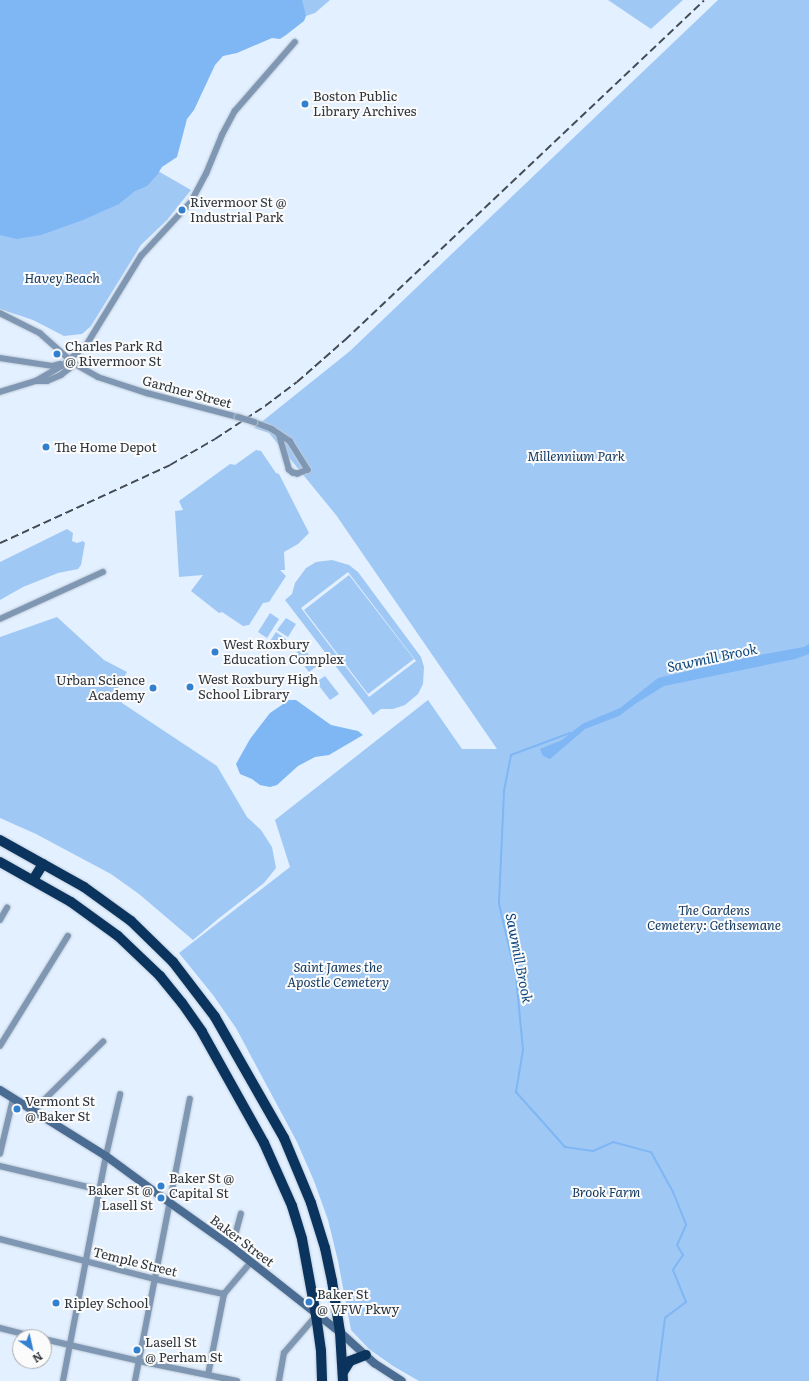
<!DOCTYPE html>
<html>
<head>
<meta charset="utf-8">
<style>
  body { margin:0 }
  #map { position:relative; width:809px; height:1381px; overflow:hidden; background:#e3f0ff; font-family:Literata,serif }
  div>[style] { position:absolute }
  .green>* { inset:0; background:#a0c8f5 }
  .water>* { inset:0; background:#7fb6f4 }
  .stream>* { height:2px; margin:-1px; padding:0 1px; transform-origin:1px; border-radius:1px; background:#7fb6f4 }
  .roads { filter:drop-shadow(0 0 1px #bfcbd8) drop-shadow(0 0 1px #bfcbd8) }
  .street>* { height:5.5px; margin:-2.75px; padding:0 2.75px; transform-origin:2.75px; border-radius:2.75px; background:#7f97b2 }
  .secondary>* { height:8px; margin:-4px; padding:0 4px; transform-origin:4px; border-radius:4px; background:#4a6c93 }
  .highway>* { height:10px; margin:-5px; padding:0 5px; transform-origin:5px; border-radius:5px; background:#0a345d }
  .rail>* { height:2px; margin-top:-1px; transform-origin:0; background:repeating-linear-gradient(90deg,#434a52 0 8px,transparent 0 12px) }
  .bridges { filter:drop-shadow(0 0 1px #bfcbd8) drop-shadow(0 0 1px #bfcbd8) }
  .street-bridge>* { height:5.5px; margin:-2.75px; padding:0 2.75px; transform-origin:2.75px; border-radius:2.75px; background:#7f97b2 }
  .dots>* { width:11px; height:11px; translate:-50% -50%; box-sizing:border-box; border:2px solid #fbfbfb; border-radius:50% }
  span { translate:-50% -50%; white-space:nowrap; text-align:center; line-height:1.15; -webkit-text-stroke:4px #fbfbfb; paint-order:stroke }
  .poi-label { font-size:13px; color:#2f353c }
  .left { translate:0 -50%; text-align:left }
  .right { translate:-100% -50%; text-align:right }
  .park-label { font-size:13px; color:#0f365d; font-style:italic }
  .street-label { font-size:13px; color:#2f353c }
  .water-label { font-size:14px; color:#0c477e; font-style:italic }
  .north { position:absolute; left:12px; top:1329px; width:40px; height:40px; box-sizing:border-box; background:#fbfbfb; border:1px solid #a9acaf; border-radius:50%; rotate:146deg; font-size:11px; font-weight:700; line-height:16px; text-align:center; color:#2f353c }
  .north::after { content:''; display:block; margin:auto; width:14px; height:18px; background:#3280d0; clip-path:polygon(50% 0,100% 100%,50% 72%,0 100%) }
</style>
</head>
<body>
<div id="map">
  <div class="green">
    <div style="clip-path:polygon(290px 0,330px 0,315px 13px,306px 16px)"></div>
    <div style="clip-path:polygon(608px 0,683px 0,651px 29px)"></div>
    <div style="clip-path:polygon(718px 0,809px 0,809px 1381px,419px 1381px,393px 1366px,369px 1349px,351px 1330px,338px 1261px,328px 1220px,314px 1181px,297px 1142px,236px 1028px,213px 995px,179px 953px,290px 867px,275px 820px,428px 700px,462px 749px,497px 749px,336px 515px,269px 433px,254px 428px,350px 351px)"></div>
    <div style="clip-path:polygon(158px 171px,191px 190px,167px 220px,141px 245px,91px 326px,82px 334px,64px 336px,33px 320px,0 309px,0 235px)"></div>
    <div style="clip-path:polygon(256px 450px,261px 451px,276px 473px,279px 474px,309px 533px,298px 544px,284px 552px,285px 570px,280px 570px,286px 576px,269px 602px,263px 603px,249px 625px,243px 626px,222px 612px,219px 613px,191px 591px,203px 575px,179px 577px,175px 511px,183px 510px,179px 501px,230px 464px,235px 465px)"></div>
    <div style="clip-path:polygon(67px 529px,73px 533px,72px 541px,77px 543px,83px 541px,85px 543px,81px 565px,78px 569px,58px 573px,23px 587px,0 600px,0 562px)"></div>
    <div style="clip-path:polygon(evenodd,332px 560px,349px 565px,358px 572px,421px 657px,424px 667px,423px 684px,418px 694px,405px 705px,393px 709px,381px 709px,373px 715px,285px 600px,292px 594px,295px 583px,306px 568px,316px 562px,332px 560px,348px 572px,416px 661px,369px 697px,301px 608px,348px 572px)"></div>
    <div style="clip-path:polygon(349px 575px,414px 659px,368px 694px,304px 610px)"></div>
    <div style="clip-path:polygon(270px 613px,279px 619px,267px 638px,258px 632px)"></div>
    <div style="clip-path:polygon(57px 617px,104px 660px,127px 672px,118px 687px,122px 703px,217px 766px,247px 817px,261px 830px,272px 847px,276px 868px,264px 883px,218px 919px,193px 940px,139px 894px,111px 874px,36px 834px,0 818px,0 637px)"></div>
    <div style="clip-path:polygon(286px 618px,296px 624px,288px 637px,277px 630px)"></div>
    <div style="clip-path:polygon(276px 632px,286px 639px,278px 651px,268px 644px)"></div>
    <div style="clip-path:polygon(303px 647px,317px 666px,309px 672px,295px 654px)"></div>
    <div style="clip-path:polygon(325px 676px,339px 694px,330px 700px,316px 682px)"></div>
  </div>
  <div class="water">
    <div style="clip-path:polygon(0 0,302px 0,306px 16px,304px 21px,286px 35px,280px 39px,272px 38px,237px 53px,223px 56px,215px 65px,194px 110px,187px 119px,177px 157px,162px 167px,157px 175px,147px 186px,135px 191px,119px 204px,83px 220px,41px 235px,17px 239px,0 235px)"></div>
    <div style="clip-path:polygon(809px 644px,809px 654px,795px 659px,664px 686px,635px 704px,619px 716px,585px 729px,550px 759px,543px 756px,540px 749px,562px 740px,582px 724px,620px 708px,658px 678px,754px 656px,804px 647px)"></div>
    <div style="clip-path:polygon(289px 700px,296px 700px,331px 725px,358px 731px,363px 735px,329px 755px,315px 757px,298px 766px,277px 785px,270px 787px,260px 785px,252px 779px,240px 774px,236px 764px,250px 739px,270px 713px)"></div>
  </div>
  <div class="stream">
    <div style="left:601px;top:717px;width:9px;rotate:-18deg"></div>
    <div style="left:570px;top:733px;width:63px;rotate:159.6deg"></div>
    <div style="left:511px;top:755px;width:38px;rotate:101deg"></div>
    <div style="left:504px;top:792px;width:112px;rotate:92.6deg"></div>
    <div style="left:499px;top:904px;width:74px;rotate:76.7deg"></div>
    <div style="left:516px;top:976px;width:74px;rotate:84.6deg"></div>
    <div style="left:523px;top:1050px;width:43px;rotate:99.5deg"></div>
    <div style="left:516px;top:1092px;width:74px;rotate:48.3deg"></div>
    <div style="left:565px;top:1147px;width:28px;rotate:8deg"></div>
    <div style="left:593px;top:1151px;width:22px;rotate:-24deg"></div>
    <div style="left:613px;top:1142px;width:39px;rotate:15deg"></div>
    <div style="left:651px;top:1152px;width:46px;rotate:61.2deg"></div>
    <div style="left:673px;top:1192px;width:35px;rotate:68deg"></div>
    <div style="left:686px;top:1225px;width:22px;rotate:114deg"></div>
    <div style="left:677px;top:1245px;width:12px;rotate:59deg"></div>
    <div style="left:683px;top:1255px;width:18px;rotate:124deg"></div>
    <div style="left:673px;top:1270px;width:35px;rotate:68deg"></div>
    <div style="left:686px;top:1302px;width:26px;rotate:143deg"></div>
    <div style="left:665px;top:1318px;width:64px;rotate:97.2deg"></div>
  </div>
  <div class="roads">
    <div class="street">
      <div style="left:0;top:313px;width:45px;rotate:26.6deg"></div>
      <div style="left:40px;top:333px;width:47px;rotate:41.5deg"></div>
      <div style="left:75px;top:364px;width:26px;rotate:29deg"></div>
      <div style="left:98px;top:377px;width:52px;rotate:18.1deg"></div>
      <div style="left:147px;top:393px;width:94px;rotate:14.8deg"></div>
      <div style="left:0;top:358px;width:54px;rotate:8.6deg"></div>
      <div style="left:53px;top:366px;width:7px;rotate:-16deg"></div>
      <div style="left:36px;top:381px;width:30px;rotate:-30deg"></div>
      <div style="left:62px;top:366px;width:33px;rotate:-41deg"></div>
      <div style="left:87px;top:344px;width:103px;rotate:-58.5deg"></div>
      <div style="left:141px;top:256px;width:74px;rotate:-47.2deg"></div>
      <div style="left:191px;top:202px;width:32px;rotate:-62deg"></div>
      <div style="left:206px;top:174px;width:42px;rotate:-67.7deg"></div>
      <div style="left:222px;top:135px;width:27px;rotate:-62deg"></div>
      <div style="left:235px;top:111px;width:91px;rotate:-49deg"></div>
      <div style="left:0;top:392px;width:38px;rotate:-17deg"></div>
      <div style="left:36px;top:381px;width:11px"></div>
      <div style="left:47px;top:381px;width:15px;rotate:-23deg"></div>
      <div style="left:61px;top:375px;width:18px;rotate:-38deg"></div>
      <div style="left:254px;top:422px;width:19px;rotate:21deg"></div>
      <div style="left:272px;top:429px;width:22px;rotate:34deg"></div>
      <div style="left:290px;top:441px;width:34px;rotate:58deg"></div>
      <div style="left:308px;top:470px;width:11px;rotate:158deg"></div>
      <div style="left:298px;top:474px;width:5px;rotate:-169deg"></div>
      <div style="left:293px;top:473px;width:5px;rotate:-143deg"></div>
      <div style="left:289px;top:470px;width:36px;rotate:-106deg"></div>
      <div style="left:0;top:619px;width:113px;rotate:-24.5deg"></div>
      <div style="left:0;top:920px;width:14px;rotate:-60deg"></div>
      <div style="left:0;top:1046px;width:129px;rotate:-58.3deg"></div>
      <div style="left:34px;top:1110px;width:97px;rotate:-44.6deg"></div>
      <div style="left:0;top:1154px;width:57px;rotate:-76.7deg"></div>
      <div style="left:0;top:1166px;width:104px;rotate:13.4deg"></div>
      <div style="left:0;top:1239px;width:160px;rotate:14.5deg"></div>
      <div style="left:155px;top:1279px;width:71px;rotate:12.3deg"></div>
      <div style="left:224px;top:1294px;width:42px;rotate:-49.8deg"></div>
      <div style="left:232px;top:1247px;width:34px;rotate:-75deg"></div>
      <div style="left:0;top:1328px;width:38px;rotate:14deg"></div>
      <div style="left:44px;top:1339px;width:98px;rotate:13deg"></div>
      <div style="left:139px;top:1361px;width:100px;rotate:11.5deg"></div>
      <div style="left:208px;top:1375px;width:83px;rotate:-78.8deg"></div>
      <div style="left:63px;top:1381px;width:229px;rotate:-79.2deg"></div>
      <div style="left:106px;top:1156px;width:63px;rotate:-77.1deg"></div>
      <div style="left:135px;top:1381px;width:287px;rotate:-79deg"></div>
      <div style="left:279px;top:1381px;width:28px;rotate:-80deg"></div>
      <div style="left:284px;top:1353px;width:49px;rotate:-49.1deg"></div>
    </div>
    <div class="secondary">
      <div style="left:0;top:1090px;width:125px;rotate:31.9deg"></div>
      <div style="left:106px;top:1156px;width:66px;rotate:36.3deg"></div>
      <div style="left:159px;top:1195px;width:90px;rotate:35.5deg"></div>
      <div style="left:232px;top:1247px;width:139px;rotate:38.3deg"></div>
      <div style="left:341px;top:1333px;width:45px;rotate:42.3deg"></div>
      <div style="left:374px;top:1363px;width:33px;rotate:33deg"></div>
    </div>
    <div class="highway">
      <div style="left:0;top:840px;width:96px;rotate:29.2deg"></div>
      <div style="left:84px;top:887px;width:58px;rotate:35.9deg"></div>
      <div style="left:131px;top:921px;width:59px;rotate:44.3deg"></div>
      <div style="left:173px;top:962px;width:69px;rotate:52.6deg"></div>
      <div style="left:215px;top:1017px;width:139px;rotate:60.3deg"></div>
      <div style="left:284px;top:1138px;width:70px;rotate:67.4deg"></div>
      <div style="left:311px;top:1203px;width:47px;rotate:72.7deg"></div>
      <div style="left:325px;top:1248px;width:34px;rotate:78deg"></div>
      <div style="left:332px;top:1281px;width:52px;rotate:81.1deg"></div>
      <div style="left:340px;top:1332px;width:49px;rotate:86.5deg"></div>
      <div style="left:0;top:862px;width:81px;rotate:29.4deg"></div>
      <div style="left:71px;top:902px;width:58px;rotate:35.9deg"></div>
      <div style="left:118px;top:936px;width:58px;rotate:43.6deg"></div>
      <div style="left:160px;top:976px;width:35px;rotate:51deg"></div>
      <div style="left:182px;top:1003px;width:35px;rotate:55deg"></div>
      <div style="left:202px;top:1032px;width:127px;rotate:60.8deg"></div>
      <div style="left:264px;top:1143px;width:69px;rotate:66deg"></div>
      <div style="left:292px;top:1206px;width:34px;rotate:73deg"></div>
      <div style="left:302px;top:1239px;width:77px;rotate:79.6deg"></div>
      <div style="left:316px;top:1315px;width:36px;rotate:82deg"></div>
      <div style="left:321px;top:1351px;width:30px;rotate:88deg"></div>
      <div style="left:33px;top:880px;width:19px;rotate:-58deg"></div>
      <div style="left:343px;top:1372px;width:13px;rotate:-58deg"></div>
      <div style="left:350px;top:1361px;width:17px;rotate:-21deg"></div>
    </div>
  </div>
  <div class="rail">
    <div style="left:0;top:543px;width:187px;rotate:-24.6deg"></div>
    <div style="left:170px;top:465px;width:52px;rotate:-30deg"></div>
    <div style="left:215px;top:439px;width:60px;rotate:-33.4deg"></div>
    <div style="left:265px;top:406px;width:40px;rotate:-37deg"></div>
    <div style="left:297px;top:382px;width:64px;rotate:-41.2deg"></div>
    <div style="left:345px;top:340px;width:494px;rotate:-43.4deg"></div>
  </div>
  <div class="bridges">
    <div class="street-bridge">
      <div style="left:238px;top:417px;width:17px;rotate:17deg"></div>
    </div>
  </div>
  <div class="dots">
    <div style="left:305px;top:104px;background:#3280d0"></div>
    <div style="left:182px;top:210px;background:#3280d0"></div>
    <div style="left:57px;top:354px;background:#3280d0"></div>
    <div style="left:46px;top:447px;background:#3280d0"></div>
    <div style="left:215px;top:652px;background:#3280d0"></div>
    <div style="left:190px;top:687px;background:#3280d0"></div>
    <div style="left:153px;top:688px;background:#3280d0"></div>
    <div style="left:17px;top:1109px;background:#3280d0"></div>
    <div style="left:161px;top:1186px;background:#3280d0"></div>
    <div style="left:161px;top:1198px;background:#3280d0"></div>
    <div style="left:309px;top:1302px;background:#3280d0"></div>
    <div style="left:56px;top:1303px;background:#3280d0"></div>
    <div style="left:137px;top:1350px;background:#3280d0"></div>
  </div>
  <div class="poi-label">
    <span class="left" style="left:313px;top:104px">Boston Public<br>Library Archives</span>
    <span class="left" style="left:190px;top:210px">Rivermoor St @<br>Industrial Park</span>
    <span class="left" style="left:65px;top:354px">Charles Park Rd<br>@ Rivermoor St</span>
    <span class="left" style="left:54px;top:447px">The Home Depot</span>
    <span class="left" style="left:223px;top:652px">West Roxbury<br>Education Complex</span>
    <span class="left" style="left:198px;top:687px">West Roxbury High<br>School Library</span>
    <span class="right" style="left:145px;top:688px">Urban Science<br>Academy</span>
    <span class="left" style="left:25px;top:1109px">Vermont St<br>@ Baker St</span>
    <span class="left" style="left:169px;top:1186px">Baker St @<br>Capital St</span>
    <span class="right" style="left:153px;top:1198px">Baker St @<br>Lasell St</span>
    <span class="left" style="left:317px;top:1302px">Baker St<br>@ VFW Pkwy</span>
    <span class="left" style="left:64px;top:1303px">Ripley School</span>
    <span class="left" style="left:145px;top:1350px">Lasell St<br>@ Perham St</span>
  </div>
  <div class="park-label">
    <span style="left:62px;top:278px">Havey Beach</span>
    <span style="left:576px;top:456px">Millennium Park</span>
    <span style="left:714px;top:918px">The Gardens<br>Cemetery: Gethsemane</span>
    <span style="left:338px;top:975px">Saint James the<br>Apostle Cemetery</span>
    <span style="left:606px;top:1192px">Brook Farm</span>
  </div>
  <div class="street-label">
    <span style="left:187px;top:392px;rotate:15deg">Gardner Street</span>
    <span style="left:242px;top:1241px;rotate:37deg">Baker Street</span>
    <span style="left:135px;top:1262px;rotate:14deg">Temple Street</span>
  </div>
  <div class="water-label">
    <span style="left:712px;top:657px;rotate:-12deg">Sawmill Brook</span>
    <span style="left:520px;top:958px;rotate:79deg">Sawmill Brook</span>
  </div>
  <div class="north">N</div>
</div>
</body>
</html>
